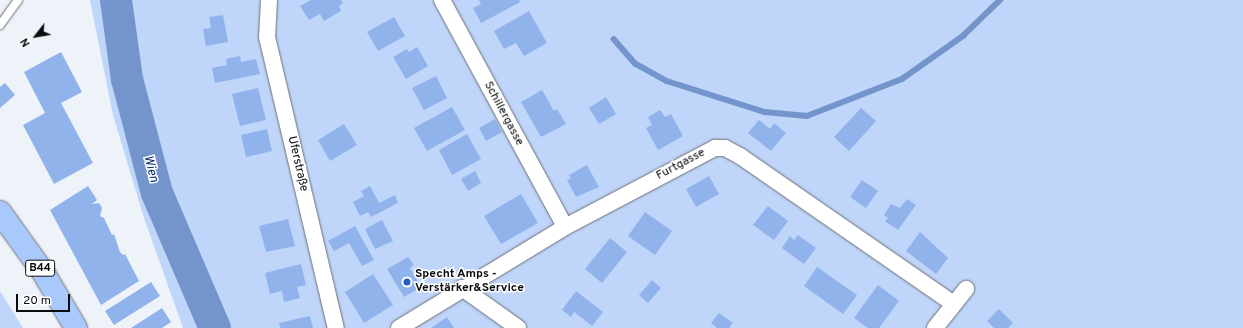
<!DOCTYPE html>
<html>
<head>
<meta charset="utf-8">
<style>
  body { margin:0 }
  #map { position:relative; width:1243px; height:328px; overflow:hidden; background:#eef3fa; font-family:Overpass,sans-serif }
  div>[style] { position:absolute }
  .green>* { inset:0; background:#bfd5f9 }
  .stream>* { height:5.5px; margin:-2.75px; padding:0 2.75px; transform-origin:2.75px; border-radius:2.75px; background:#7495cb }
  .river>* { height:32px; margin:-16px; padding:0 16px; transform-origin:16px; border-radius:16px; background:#7495cb }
  .building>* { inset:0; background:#91b3eb }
  .roads { filter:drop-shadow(0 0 1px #6d7178) drop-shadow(0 0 1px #6d7178) }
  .service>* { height:8px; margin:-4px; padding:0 4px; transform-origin:4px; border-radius:4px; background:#fff }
  .minor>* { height:16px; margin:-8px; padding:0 8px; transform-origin:8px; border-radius:8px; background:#fff }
  .primary>* { height:22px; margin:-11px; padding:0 11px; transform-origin:11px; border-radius:11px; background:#a9c8fb }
  .dots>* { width:11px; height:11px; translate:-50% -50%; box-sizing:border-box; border:2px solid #fff; border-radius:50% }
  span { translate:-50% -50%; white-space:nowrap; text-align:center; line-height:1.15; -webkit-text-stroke:3px #fff; paint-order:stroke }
  .shield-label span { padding:1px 3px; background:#fff; border:1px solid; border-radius:3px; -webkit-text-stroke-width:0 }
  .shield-label { font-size:11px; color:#0a0b0e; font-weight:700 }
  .street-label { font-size:12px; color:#0a0b0e }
  .poi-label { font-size:12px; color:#0a0b0e; font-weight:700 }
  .left { translate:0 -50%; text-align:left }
  .water-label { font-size:13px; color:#062d6e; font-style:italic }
  .north { position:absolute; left:16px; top:16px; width:40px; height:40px; -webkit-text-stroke:3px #fff; paint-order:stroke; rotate:239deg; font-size:11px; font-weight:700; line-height:16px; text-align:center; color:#0a0b0e }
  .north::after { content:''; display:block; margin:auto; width:14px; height:18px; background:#0a0b0e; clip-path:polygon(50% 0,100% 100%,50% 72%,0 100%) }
  .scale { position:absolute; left:16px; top:294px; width:54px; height:18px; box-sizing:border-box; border:2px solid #0a0b0e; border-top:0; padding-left:5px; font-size:12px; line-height:14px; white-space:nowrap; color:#0a0b0e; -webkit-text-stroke:3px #fff; paint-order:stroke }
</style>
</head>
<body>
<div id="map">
  <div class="green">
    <div style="clip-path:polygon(90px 0,1243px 0,1243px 328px,183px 328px,144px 218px,113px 115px)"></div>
    <div style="clip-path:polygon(0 291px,23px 328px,0 328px)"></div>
  </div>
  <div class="stream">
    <div style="left:614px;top:39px;width:33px;rotate:49deg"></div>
    <div style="left:636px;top:64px;width:35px;rotate:29deg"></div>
    <div style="left:667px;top:81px;width:103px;rotate:17.6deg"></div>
    <div style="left:765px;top:112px;width:42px;rotate:5.4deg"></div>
    <div style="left:807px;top:116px;width:102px;rotate:-21.3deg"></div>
    <div style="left:902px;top:79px;width:75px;rotate:-35.2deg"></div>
    <div style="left:963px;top:36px;width:52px;rotate:-44.2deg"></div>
  </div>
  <div class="river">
    <div style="left:116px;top:0;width:80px;rotate:82.1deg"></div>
    <div style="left:127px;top:79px;width:118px;rotate:75.3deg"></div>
    <div style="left:157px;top:193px;width:147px;rotate:66.8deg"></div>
  </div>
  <div class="building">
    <div style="clip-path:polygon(311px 0,341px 0,343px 3px,339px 6px,341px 11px,324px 21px,320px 14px,309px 20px,300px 6px)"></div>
    <div style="clip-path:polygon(479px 0,519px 0,520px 2px,481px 23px,473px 8px,481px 4px)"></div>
    <div style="clip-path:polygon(529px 11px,547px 43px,524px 56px,516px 43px,504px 49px,494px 31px)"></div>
    <div style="clip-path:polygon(223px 15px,228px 42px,206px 46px,203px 29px,211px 28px,209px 17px)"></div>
    <div style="clip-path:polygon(394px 17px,405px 36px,378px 51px,367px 32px)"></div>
    <div style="clip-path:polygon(417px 47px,428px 66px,406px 79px,393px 57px,407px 49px,409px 52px)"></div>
    <div style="clip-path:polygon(61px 52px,82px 92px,61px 103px,93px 163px,54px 184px,23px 125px,45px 113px,24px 72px)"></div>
    <div style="clip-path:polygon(240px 56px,241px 62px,256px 59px,260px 74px,215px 83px,212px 68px,227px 65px,226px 59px)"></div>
    <div style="clip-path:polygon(436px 76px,447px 98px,424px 110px,412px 88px)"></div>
    <div style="clip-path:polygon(5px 83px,15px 95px,0 108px,0 87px)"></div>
    <div style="clip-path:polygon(258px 88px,266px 120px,240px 126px,232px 94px)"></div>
    <div style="clip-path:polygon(542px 90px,554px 111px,557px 109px,566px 124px,541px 137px,521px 102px)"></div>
    <div style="clip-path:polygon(606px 97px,616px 114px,599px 124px,589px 108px)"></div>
    <div style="clip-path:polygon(452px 107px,465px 130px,427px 151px,414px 128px)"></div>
    <div style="clip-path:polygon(861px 108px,876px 121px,849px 151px,834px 137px)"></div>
    <div style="clip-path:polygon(660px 110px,665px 117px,671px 114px,683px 136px,658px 150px,646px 128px,652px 125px,648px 117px)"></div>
    <div style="clip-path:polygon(495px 119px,502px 132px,486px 141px,479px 128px)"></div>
    <div style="clip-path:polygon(759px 120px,770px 129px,774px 123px,786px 133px,771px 151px,748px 133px)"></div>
    <div style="clip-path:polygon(344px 124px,357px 145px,330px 161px,318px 140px)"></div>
    <div style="clip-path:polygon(267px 129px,272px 151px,246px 157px,241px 135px)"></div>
    <div style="clip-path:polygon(467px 134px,481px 159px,452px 175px,439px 150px)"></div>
    <div style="clip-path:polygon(587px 165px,599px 187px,576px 197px,567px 180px,571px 178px,569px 175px)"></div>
    <div style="clip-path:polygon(475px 171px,481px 183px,468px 191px,461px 179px)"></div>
    <div style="clip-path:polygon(709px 176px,719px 194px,696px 207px,686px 189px)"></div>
    <div style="clip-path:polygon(862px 180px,878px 191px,866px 208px,850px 197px)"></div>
    <div style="clip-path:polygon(88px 186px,97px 200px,92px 204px,99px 203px,102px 208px,100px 216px,104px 218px,112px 235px,114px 234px,120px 252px,123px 255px,125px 254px,139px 281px,101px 305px,50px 210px)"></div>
    <div style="clip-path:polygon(370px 186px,379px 203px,395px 195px,398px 203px,371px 217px,368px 212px,360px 216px,353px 202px,364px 196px,361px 191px)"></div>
    <div style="clip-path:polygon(521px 194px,538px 223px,501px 244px,484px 216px)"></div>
    <div style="clip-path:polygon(907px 199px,916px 205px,898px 230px,885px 221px,888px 218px,884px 215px,891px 204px,900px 208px)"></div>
    <div style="clip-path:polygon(768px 206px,788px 221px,774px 240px,753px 225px)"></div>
    <div style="clip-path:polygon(645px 212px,672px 231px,655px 255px,628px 236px)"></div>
    <div style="clip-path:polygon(288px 219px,295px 246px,266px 252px,259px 226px)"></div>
    <div style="clip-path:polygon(382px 220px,393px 241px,375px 249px,365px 229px)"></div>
    <div style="clip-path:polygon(355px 226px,374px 260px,362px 266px,349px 243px,334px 251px,328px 241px)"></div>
    <div style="clip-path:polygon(920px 232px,948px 258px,936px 274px,906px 251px)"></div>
    <div style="clip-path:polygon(798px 235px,816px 248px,804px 264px,782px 248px,790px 236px,794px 240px)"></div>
    <div style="clip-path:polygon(610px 238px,627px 252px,602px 283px,585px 269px)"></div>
    <div style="clip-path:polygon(408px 257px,414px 265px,410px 268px,421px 287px,404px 297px,387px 269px)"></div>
    <div style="clip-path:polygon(301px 264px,306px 285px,297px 287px,300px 298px,284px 302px,282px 291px,270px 294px,265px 273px)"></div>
    <div style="clip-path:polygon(817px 267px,857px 295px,843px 314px,804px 286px)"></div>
    <div style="clip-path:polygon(373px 274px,393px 305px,364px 323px,345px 292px)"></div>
    <div style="clip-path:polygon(652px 280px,661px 288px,648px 303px,639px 295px)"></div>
    <div style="clip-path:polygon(151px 282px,160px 296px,114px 325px,105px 311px)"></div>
    <div style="clip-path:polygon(878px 285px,899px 301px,879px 328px,868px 328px,854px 318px)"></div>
    <div style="clip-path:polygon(576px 291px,603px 312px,592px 326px,574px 312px,571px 317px,562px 310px)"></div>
    <div style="clip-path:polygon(162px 308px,171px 322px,162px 328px,131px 328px)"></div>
    <div style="clip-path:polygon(999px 309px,1013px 323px,1008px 328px,994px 328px,987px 321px)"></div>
    <div style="clip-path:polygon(719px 313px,733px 323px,729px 328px,717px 328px,711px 323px)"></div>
    <div style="clip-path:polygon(310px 316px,313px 328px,280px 328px,279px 323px)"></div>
    <div style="clip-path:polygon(447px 317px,454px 328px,431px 328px)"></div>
  </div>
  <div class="roads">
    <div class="service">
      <div style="left:0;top:25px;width:31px;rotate:-54deg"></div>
    </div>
    <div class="minor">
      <div style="left:269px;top:0;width:37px;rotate:93deg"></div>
      <div style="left:267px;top:37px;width:299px;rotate:76.7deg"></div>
      <div style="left:442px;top:0;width:258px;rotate:61.5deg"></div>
      <div style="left:462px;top:288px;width:69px;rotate:35.5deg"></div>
      <div style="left:399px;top:328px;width:194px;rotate:-31.3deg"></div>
      <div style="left:565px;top:227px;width:170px;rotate:-27.8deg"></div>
      <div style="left:715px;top:148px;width:10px"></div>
      <div style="left:725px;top:148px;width:17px;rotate:28deg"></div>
      <div style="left:740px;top:156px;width:260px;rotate:34.7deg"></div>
      <div style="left:935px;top:328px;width:50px;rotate:-51.5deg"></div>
    </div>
    <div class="primary">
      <div style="left:0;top:212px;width:74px;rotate:54.4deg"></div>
      <div style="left:43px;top:272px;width:65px;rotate:59.5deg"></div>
    </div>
  </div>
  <div class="dots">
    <div style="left:407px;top:282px;background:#1c5dc8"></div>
  </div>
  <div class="shield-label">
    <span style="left:40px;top:268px">B44</span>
  </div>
  <div class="street-label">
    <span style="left:503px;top:114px;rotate:62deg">Schillergasse</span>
    <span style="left:297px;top:164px;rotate:77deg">Uferstraße</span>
    <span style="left:681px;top:165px;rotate:-28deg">Furtgasse</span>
  </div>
  <div class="poi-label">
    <span class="left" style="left:415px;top:282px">Specht Amps -<br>Verstärker&amp;Service</span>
  </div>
  <div class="water-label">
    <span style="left:150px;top:169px;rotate:76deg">Wien</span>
  </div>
  <div class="north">N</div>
  <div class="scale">20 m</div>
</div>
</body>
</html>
